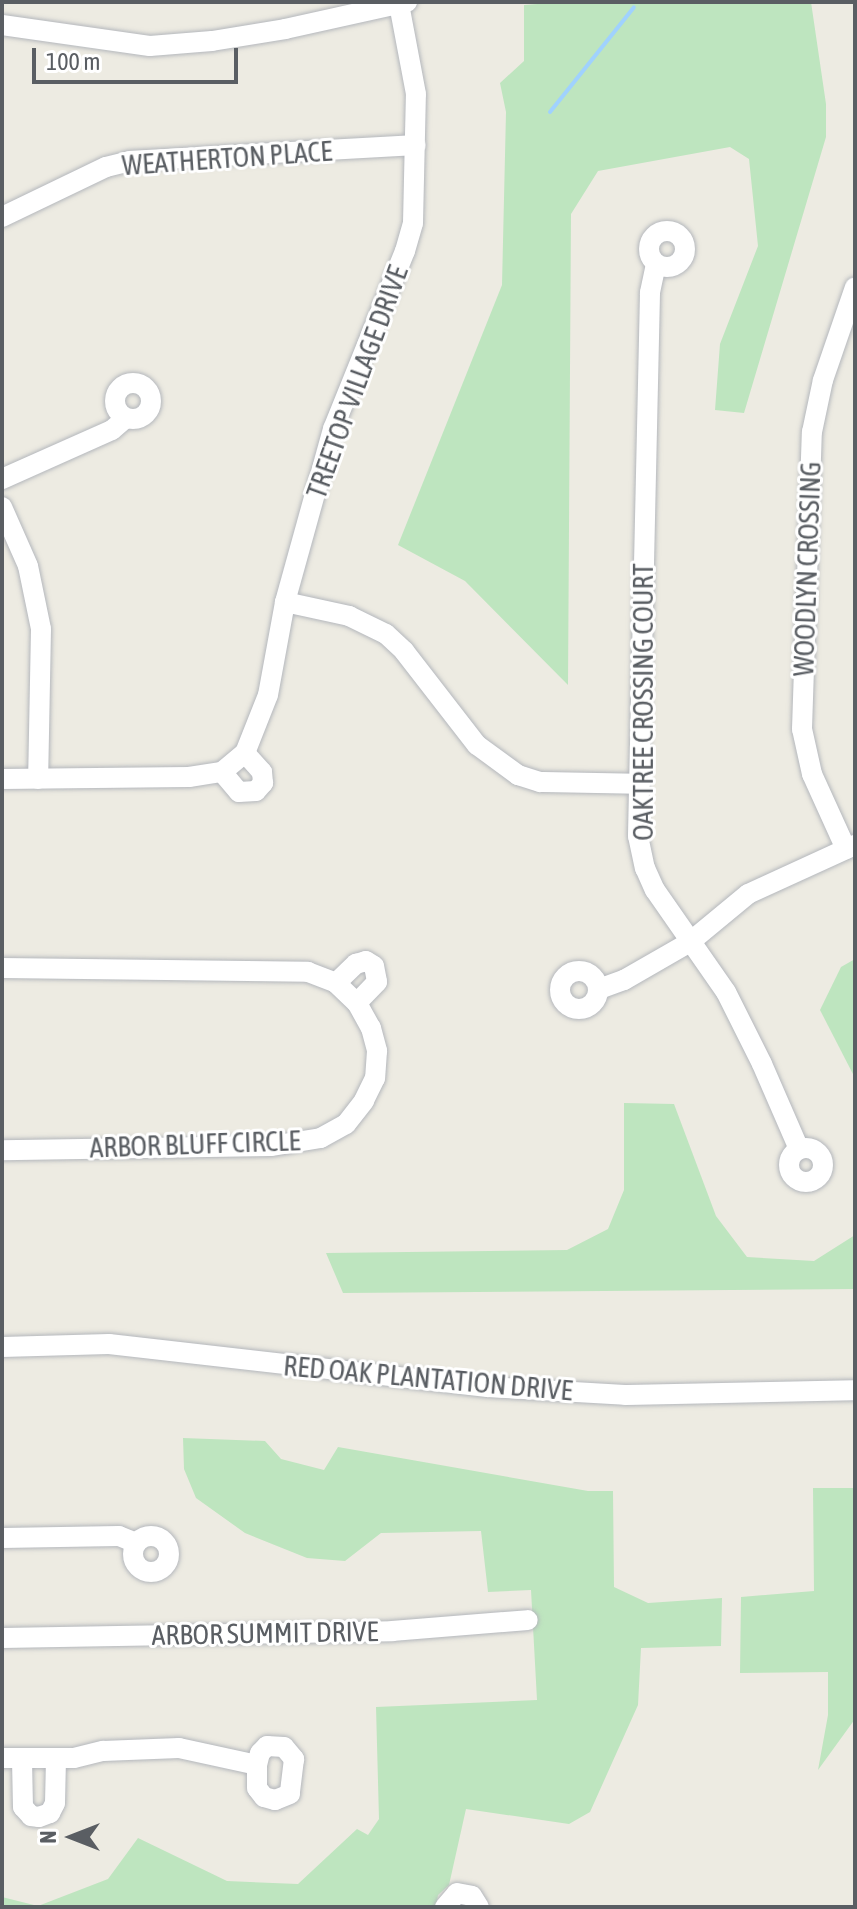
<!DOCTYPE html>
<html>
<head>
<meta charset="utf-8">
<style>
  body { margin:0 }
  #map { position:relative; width:857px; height:1909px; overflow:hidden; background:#edebe2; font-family:"Asap Condensed",sans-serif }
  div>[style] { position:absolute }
  .green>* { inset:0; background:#bee5bf }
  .stream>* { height:4px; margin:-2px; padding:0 2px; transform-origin:2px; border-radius:2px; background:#a0d2fe }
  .roads { filter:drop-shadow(0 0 2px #b4b7bc) drop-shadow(0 0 2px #b4b7bc) }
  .minor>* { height:20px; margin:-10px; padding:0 10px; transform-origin:10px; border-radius:10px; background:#fff }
  .minor>.ring { margin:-10px; padding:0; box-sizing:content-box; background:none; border:20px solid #fff; border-radius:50% }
  span { translate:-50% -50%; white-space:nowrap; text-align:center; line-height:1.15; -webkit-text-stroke:6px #fff; paint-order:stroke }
  .street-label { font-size:28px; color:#5a5e63 }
  .frame { position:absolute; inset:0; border:4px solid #5a5e63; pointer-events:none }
  .north { position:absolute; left:32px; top:1797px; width:80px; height:80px; -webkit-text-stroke:6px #fff; paint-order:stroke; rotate:270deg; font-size:22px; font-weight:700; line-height:32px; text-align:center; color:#5a5e63 }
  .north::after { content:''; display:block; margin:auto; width:28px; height:36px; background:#5a5e63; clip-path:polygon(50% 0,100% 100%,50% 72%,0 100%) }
  .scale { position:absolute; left:32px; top:48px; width:206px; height:36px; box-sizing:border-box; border:4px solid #5a5e63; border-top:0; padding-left:10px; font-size:24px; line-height:28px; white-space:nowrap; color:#5a5e63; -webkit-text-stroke:6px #fff; paint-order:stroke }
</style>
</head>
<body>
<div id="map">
  <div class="green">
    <div style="clip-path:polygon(564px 2px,811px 2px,826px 104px,826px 137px,744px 413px,715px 410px,720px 344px,758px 246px,749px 159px,730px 147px,598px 171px,571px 214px,568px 685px,465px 581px,398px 545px,502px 285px,506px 112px,500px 83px,524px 61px,524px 5px)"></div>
    <div style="clip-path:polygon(855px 959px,855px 1078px,820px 1010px,841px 967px)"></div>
    <div style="clip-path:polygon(624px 1103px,674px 1104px,716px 1216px,747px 1257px,814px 1261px,855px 1235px,855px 1289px,343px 1293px,326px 1253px,567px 1250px,608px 1229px,624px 1190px)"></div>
    <div style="clip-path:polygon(183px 1438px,265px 1441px,281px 1459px,324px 1470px,338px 1447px,588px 1491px,613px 1491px,614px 1587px,648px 1603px,722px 1598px,721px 1646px,641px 1648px,638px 1705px,590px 1812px,569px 1824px,466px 1809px,449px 1885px,438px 1895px,436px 1907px,2px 1907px,2px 1897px,38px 1906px,108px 1879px,138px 1838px,227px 1881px,298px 1884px,357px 1829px,368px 1835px,379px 1819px,376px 1707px,537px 1700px,531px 1590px,488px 1592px,481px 1531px,381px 1533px,345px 1561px,307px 1558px,245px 1533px,196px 1498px,184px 1469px)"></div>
    <div style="clip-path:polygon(813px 1488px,855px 1488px,855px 1719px,818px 1770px,828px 1715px,828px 1672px,740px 1673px,741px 1597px,814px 1591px)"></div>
  </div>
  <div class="stream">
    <div style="left:550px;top:112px;width:134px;rotate:-51.3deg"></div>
  </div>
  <div class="roads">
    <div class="minor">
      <div style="left:2px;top:25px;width:149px;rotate:8.1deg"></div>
      <div style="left:150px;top:46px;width:62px;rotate:-4.6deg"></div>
      <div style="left:212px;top:41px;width:74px;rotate:-9.3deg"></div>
      <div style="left:285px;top:29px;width:125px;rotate:-12.5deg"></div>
      <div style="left:2px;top:217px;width:115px;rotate:-25.7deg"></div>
      <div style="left:106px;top:167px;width:25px;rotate:-14deg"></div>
      <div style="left:130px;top:161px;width:286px;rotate:-3.2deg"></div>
      <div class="ring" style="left:649px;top:231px;width:16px;height:16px"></div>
      <div style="left:656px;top:264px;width:30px;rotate:102deg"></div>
      <div style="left:650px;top:293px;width:543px;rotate:91.27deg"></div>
      <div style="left:638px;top:836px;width:33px;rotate:78deg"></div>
      <div style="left:645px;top:868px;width:24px;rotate:66deg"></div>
      <div style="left:655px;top:890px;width:124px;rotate:55.2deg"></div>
      <div style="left:726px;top:992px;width:80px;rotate:63.4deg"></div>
      <div style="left:762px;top:1064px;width:93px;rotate:66.5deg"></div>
      <div class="ring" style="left:115px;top:383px;width:16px;height:16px"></div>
      <div style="left:2px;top:479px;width:120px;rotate:-24deg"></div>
      <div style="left:112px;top:430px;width:18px;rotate:-41deg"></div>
      <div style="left:2px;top:507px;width:64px;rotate:66.2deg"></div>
      <div style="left:28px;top:566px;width:64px;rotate:78.3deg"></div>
      <div style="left:41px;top:629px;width:150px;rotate:91.1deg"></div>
      <div style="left:285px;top:602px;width:66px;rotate:12.3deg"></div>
      <div style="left:349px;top:616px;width:41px;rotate:25.9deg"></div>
      <div style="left:386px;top:634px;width:25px;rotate:43deg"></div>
      <div style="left:404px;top:651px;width:119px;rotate:52.2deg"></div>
      <div style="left:477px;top:745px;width:51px;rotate:36.2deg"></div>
      <div style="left:518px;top:775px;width:23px;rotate:18deg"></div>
      <div style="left:540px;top:782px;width:100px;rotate:1.1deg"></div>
      <div style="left:222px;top:772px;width:26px;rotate:50deg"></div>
      <div style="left:239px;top:792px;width:17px;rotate:-3deg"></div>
      <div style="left:256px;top:791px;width:11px;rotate:-49deg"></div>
      <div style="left:263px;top:783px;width:11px;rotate:-95deg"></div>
      <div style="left:262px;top:772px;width:25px;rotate:-132deg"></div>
      <div style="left:2px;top:779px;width:187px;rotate:-0.6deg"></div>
      <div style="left:189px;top:777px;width:33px;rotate:-9deg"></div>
      <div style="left:222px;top:772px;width:30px;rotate:-40deg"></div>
      <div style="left:245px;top:753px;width:62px;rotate:-68.4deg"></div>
      <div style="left:268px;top:695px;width:95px;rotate:-79.6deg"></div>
      <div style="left:285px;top:602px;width:180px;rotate:-74.5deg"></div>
      <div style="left:333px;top:429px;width:192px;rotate:-68deg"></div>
      <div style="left:405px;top:251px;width:29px;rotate:-74deg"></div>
      <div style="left:413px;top:223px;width:129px;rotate:-88.7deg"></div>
      <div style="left:416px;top:94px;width:92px;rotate:-100.7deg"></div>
      <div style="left:846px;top:849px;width:82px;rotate:-114.4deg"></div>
      <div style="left:812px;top:774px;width:46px;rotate:-102.5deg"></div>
      <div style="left:802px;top:729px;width:297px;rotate:-88.1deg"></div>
      <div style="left:812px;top:432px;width:53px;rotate:-78.1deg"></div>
      <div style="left:823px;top:380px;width:98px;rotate:-71deg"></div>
      <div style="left:2px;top:968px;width:306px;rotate:0.7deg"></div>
      <div style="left:308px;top:972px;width:30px;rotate:21deg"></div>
      <div style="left:336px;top:983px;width:29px;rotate:44deg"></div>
      <div style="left:357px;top:1003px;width:29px;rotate:61deg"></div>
      <div style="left:371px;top:1028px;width:24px;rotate:75deg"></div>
      <div style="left:377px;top:1051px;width:27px;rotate:94deg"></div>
      <div style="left:375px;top:1078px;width:25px;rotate:116deg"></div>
      <div style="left:364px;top:1101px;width:29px;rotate:128deg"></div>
      <div style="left:346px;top:1124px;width:29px;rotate:151deg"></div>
      <div style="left:321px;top:1138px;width:51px;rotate:170.9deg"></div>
      <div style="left:271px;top:1146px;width:269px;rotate:179.1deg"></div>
      <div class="ring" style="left:560px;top:971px;width:18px;height:18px"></div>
      <div style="left:336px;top:983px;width:28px;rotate:-44deg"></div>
      <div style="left:356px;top:964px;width:10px;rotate:-17deg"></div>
      <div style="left:366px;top:961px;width:9px;rotate:32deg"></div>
      <div style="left:374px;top:966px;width:16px;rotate:79deg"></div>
      <div style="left:377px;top:982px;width:29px;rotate:134deg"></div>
      <div style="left:599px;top:989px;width:27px;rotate:-20deg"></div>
      <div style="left:624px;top:980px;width:76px;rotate:-29.9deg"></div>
      <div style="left:690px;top:942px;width:75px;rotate:-39.6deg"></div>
      <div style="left:748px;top:894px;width:118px;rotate:-24.6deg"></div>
      <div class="ring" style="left:789px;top:1148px;width:14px;height:14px"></div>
      <div style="left:2px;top:1347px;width:107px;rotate:-1.6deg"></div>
      <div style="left:109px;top:1344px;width:381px;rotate:6.5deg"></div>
      <div style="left:488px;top:1387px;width:137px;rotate:3.3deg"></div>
      <div style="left:625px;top:1395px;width:230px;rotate:-1.2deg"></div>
      <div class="ring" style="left:133px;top:1536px;width:16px;height:16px"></div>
      <div style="left:2px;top:1538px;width:117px;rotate:-1deg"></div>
      <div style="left:119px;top:1536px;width:18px;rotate:22deg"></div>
      <div style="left:2px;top:1638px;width:390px;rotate:-1deg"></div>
      <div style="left:392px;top:1631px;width:136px;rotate:-4.6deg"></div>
      <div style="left:267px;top:1746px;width:17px;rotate:3deg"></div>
      <div style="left:284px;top:1747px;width:16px;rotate:50deg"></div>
      <div style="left:294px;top:1759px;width:35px;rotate:97deg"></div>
      <div style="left:290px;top:1794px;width:16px;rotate:158deg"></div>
      <div style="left:275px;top:1800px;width:11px;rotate:-165deg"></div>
      <div style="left:264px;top:1797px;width:11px;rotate:-128deg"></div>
      <div style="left:257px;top:1788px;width:23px;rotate:-90deg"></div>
      <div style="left:257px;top:1765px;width:12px;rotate:-76deg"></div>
      <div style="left:260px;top:1753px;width:10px;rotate:-45deg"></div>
      <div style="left:2px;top:1758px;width:72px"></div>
      <div style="left:74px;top:1758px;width:30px;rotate:-14deg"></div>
      <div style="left:103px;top:1751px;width:76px;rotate:-2.3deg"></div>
      <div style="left:179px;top:1748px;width:80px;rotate:12.3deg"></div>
      <div style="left:22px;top:1760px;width:47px;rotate:88.8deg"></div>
      <div style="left:23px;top:1807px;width:12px;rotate:48deg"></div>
      <div style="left:31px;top:1816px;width:8px;rotate:7deg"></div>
      <div style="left:39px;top:1817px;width:12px;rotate:-20deg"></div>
      <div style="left:50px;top:1813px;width:11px;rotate:-63deg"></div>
      <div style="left:55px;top:1803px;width:44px;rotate:-88.7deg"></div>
      <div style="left:445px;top:1907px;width:18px;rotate:-49deg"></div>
      <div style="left:457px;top:1893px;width:15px;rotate:11deg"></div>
      <div style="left:472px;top:1896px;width:13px;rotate:58deg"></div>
    </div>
  </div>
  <div class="street-label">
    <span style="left:227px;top:158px;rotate:-4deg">WEATHERTON PLACE</span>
    <span style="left:357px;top:382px;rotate:-70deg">TREETOP VILLAGE DRIVE</span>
    <span style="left:807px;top:569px;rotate:-88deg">WOODLYN CROSSING</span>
    <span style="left:643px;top:702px;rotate:-90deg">OAKTREE CROSSING COURT</span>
    <span style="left:195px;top:1144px;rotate:-2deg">ARBOR BLUFF CIRCLE</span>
    <span style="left:428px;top:1378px;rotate:5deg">RED OAK PLANTATION DRIVE</span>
    <span style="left:265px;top:1633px;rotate:-1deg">ARBOR SUMMIT DRIVE</span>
  </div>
  <div class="frame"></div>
  <div class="north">N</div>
  <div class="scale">100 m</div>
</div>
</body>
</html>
